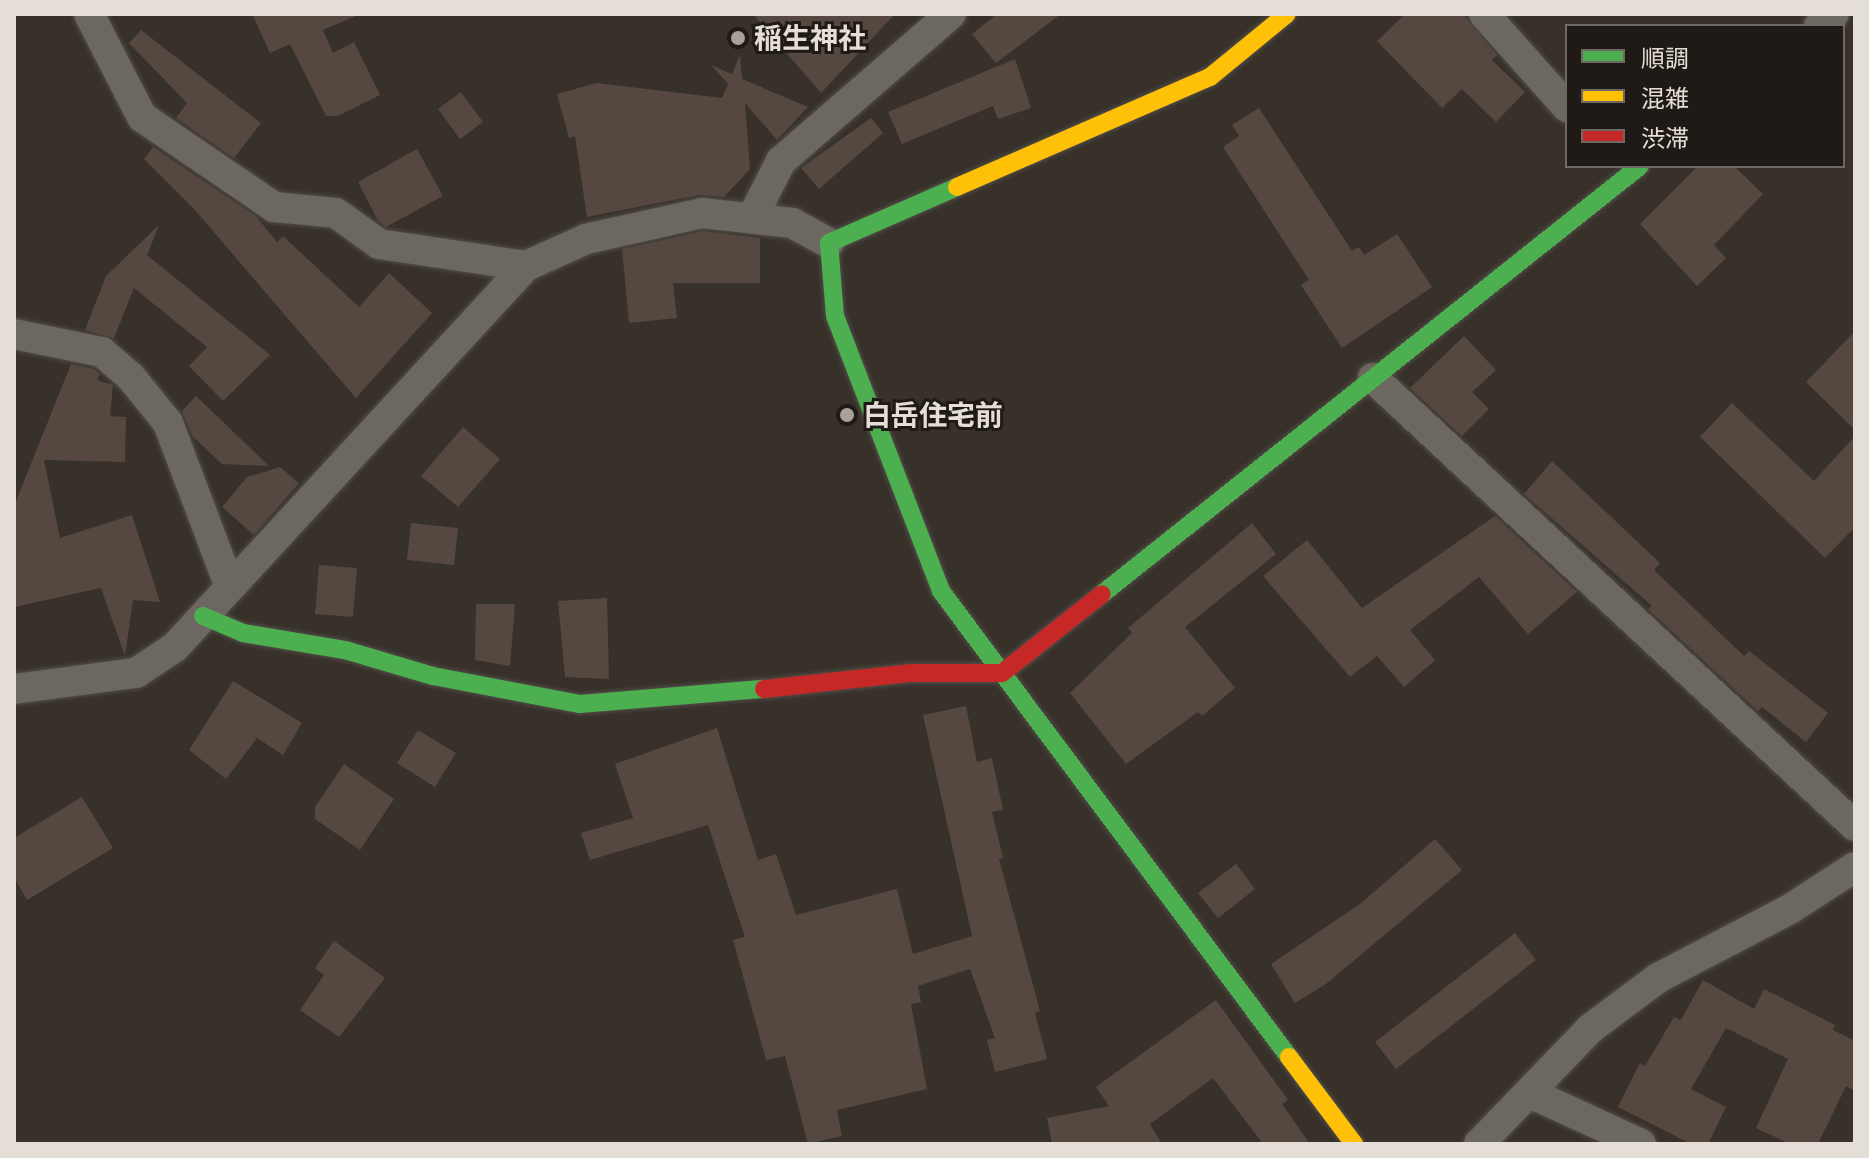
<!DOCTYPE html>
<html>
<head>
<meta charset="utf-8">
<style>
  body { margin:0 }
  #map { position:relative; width:1869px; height:1158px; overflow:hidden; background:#37312a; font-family:Cabin,"Noto Sans JP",sans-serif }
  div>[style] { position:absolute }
  .building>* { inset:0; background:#554840 }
  .roads { filter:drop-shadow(0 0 2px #524d47) drop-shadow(0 0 2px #524d47) }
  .street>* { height:30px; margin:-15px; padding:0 15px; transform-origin:15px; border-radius:15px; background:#6d6762 }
  .fast>* { height:18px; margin:-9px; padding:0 9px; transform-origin:9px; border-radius:9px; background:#4caf50 }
  .slow>* { height:18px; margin:-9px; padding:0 9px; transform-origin:9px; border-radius:9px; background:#ffc107 }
  .jam>* { height:18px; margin:-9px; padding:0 9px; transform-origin:9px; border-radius:9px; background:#c62828 }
  .dots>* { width:22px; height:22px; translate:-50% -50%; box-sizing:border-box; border:4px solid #1f1a15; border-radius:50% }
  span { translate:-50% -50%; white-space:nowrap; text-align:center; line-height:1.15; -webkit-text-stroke:6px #1f1a15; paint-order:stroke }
  .poi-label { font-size:28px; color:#e5ded7; font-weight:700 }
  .left { translate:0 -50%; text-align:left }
  .frame { position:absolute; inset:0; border:16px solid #e5ded7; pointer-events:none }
  .legend { position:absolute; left:1565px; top:24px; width:280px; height:144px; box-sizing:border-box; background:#1f1a15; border:2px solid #6e6863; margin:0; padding:10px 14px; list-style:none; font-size:24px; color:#e5ded7 }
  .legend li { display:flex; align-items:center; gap:16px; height:40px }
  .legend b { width:40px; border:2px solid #6e6863 }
</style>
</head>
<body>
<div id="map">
  <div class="building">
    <div style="clip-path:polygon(252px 14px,360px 14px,323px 30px,333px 53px,354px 42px,380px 95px,338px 116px,326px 116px,290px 44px,270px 53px)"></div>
    <div style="clip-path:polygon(753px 14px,895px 14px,821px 93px)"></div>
    <div style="clip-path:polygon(997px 14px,1061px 14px,996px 63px,972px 34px)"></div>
    <div style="clip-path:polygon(1405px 14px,1463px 14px,1497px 55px,1492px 60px,1525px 92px,1496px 122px,1462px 89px,1442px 108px,1377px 41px)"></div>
    <div style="clip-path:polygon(141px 30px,261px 123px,234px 158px,176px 118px,187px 103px,129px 43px)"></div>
    <div style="clip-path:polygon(740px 55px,742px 79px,808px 107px,777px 140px,745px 103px,750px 169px,724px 197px,699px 195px,587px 217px,575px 136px,569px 138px,557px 94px,597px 83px,722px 98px,728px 84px,711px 65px,732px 74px)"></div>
    <div style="clip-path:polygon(1015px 59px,1031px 108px,998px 119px,993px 106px,902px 144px,888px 112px)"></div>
    <div style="clip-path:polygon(461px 92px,483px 122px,460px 139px,438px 109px)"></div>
    <div style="clip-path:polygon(1259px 108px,1352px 251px,1359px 247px,1364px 255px,1397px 234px,1432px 287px,1342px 348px,1301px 285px,1309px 280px,1223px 147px,1239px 136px,1232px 125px)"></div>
    <div style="clip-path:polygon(871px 118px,883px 133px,819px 189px,801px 168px)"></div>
    <div style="clip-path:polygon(153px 147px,256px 216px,277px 242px,283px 236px,359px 307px,389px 273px,432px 313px,356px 398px,195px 210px,144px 159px)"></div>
    <div style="clip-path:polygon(417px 149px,443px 196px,386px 227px,378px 221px,358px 182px)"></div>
    <div style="clip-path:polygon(1698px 166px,1734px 166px,1763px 194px,1714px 245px,1726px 258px,1697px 286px,1640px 224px)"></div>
    <div style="clip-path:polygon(159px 225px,147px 255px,270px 355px,223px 401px,189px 366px,207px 347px,134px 288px,114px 338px,85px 330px,106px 276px)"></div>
    <div style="clip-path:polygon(703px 231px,760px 238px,760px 283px,673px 283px,677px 318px,629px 323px,622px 249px)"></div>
    <div style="clip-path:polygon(1855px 331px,1855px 430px,1806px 382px)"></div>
    <div style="clip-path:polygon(1464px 336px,1496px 370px,1472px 392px,1489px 409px,1462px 436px,1410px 388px)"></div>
    <div style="clip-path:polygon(71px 364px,94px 369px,100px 374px,97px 380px,113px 385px,110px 416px,126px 417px,125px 462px,44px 460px,60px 538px,132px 515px,160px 602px,133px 600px,125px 656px,101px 588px,14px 607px,14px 506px)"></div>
    <div style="clip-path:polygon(196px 396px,269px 466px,222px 464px,193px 437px,182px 411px)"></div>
    <div style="clip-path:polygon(1732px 403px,1814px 481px,1855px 436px,1855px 527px,1825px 558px,1700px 437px)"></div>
    <div style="clip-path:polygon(463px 427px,500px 459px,458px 507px,421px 476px)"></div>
    <div style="clip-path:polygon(1552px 461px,1660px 563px,1654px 570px,1744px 656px,1749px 651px,1828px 713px,1806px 742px,1762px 707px,1758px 711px,1648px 609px,1652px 606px,1524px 494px)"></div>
    <div style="clip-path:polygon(280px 467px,299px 483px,254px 535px,222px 507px,247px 477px)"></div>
    <div style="clip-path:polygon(1495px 516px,1577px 592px,1528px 634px,1479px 577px,1410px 630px,1435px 660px,1404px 687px,1377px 656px,1350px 677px,1263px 576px,1307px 540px,1362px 608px)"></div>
    <div style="clip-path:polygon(411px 523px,458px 528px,454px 565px,407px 560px)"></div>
    <div style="clip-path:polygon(1252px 523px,1276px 554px,1185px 627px,1235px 688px,1202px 716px,1198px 712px,1126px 764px,1070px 693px,1132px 633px,1128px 628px)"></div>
    <div style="clip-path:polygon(319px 565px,357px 568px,353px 617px,315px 614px)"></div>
    <div style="clip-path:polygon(607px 598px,609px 679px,565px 677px,558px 601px)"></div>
    <div style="clip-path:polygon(476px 604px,515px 604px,510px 666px,475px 660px)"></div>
    <div style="clip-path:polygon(233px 681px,302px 723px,283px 755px,257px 738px,226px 779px,189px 750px)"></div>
    <div style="clip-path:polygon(966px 706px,977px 762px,992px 758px,1003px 810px,992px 812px,1003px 858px,999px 859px,1040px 1011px,1035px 1013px,1047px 1059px,995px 1072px,987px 1040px,995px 1038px,970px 969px,918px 986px,921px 1002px,911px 1004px,927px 1089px,837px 1110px,842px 1136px,808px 1144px,785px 1056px,766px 1060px,733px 940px,745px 937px,708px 825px,590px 860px,581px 833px,633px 818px,615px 764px,717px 728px,758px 860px,776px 854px,796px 915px,897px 889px,913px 954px,972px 936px,923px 715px)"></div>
    <div style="clip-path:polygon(418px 730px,456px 753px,435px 787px,397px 763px)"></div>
    <div style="clip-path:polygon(344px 764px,394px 799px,360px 850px,315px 819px,315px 807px)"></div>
    <div style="clip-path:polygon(82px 797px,113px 848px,27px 900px,14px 877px,14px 838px)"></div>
    <div style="clip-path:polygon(1435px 839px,1462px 870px,1326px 984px,1295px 1003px,1271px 964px,1360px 904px)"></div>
    <div style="clip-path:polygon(1236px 864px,1255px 889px,1218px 918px,1198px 893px)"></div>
    <div style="clip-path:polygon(1515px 933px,1536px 960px,1396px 1069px,1375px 1042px)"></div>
    <div style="clip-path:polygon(334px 941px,385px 978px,339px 1037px,300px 1010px,324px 975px,315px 968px)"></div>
    <div style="clip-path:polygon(1703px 980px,1754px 1009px,1764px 989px,1835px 1025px,1833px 1030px,1855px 1041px,1855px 1091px,1846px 1086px,1818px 1144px,1790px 1144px,1756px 1128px,1788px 1059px,1726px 1028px,1691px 1089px,1726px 1107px,1708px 1144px,1691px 1144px,1618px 1107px,1640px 1063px,1645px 1066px,1674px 1017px,1681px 1020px)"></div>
    <div style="clip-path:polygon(1216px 1000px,1288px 1100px,1282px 1104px,1310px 1144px,1263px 1144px,1213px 1078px,1150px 1124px,1162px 1144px,1052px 1144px,1047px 1118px,1109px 1106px,1096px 1087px)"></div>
  </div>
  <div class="roads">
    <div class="street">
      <div style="left:89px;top:14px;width:116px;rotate:62.8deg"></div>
      <div style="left:142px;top:117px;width:160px;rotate:34.3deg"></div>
      <div style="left:274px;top:207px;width:62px;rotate:5.5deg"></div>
      <div style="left:336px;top:213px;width:53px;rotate:35.8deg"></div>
      <div style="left:379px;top:244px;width:149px;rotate:8.5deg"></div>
      <div style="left:1484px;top:14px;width:125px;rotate:48.3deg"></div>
      <div style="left:1819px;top:26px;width:19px;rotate:-39deg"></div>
      <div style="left:752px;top:218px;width:64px;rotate:-63deg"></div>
      <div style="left:781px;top:161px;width:225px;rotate:-40.9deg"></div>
      <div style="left:14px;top:334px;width:90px;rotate:11.6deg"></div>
      <div style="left:102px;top:352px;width:37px;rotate:41deg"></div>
      <div style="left:130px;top:376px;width:60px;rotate:51deg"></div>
      <div style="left:168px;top:423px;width:175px;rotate:69.3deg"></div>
      <div style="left:1373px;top:378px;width:658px;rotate:42.91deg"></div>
      <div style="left:14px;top:689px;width:123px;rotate:-7.5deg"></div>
      <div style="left:136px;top:673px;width:47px;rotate:-33.7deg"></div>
      <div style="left:175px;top:647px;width:518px;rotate:-47.35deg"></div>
      <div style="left:526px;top:266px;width:66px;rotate:-24.2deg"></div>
      <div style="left:586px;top:239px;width:119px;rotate:-12.6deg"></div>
      <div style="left:702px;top:213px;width:91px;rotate:6.3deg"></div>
      <div style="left:792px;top:223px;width:42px;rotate:28.4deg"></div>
      <div style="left:1530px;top:1093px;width:122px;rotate:24.7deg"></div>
      <div style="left:1479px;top:1144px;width:161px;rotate:-46deg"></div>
      <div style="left:1591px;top:1028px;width:84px;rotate:-36.7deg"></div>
      <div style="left:1658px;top:978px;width:149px;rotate:-27.6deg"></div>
      <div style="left:1790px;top:909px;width:77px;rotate:-32.9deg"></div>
    </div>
    <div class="fast">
      <div style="left:957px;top:187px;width:140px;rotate:156.4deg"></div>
      <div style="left:829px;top:243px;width:73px;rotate:85.3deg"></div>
      <div style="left:835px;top:316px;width:295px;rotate:68.9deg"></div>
      <div style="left:941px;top:591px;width:582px;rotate:53.25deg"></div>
      <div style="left:1102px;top:594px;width:687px;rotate:-38.5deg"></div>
      <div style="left:203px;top:616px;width:43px;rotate:23deg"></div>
      <div style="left:243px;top:633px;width:103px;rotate:9.5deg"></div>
      <div style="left:345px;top:650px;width:92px;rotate:16.5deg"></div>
      <div style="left:433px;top:676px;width:150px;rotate:10.8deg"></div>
      <div style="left:580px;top:704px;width:185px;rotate:-4.7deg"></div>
    </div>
    <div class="slow">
      <div style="left:957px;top:187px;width:276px;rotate:-23.5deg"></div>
      <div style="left:1210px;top:77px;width:99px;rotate:-39.3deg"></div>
      <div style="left:1289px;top:1057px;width:109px;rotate:53.2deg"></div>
    </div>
    <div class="jam">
      <div style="left:764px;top:689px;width:149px;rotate:-6.2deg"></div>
      <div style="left:912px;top:673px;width:90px"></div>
      <div style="left:1002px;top:673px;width:127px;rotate:-38.3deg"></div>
    </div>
  </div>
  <div class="dots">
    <div style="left:738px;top:38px;background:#a8a19a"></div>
    <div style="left:847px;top:415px;background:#a8a19a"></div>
  </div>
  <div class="poi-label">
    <span class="left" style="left:754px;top:38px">稲生神社</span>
    <span class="left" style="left:863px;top:415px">白岳住宅前</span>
  </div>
  <div class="frame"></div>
  <ul class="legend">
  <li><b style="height:10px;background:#4caf50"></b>順調</li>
  <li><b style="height:10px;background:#ffc107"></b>混雑</li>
  <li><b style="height:10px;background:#c62828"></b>渋滞</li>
  </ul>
</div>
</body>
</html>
